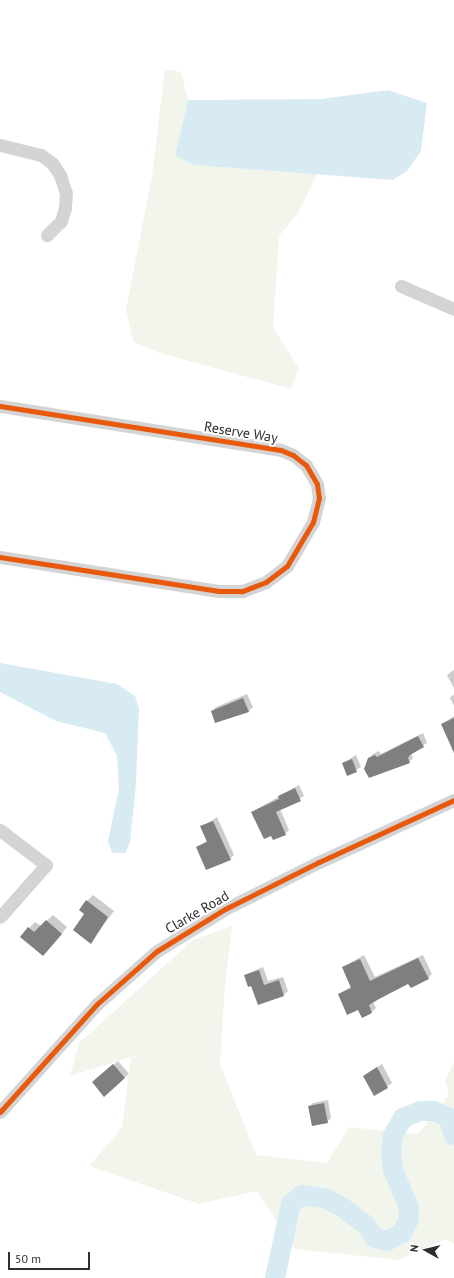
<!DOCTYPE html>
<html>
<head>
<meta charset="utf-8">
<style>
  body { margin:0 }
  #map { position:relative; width:454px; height:1278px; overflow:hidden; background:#fff; font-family:"PT Sans",sans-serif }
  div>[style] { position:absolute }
  .green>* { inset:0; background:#f2f5ec }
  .water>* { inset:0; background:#d9ebf2 }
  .shadow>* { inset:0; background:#0003 }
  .river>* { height:20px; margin:-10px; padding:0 10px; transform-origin:10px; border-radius:10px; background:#d9ebf2 }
  .building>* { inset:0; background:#7f7f7f }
  .minor>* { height:13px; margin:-6.5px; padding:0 6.5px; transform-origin:6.5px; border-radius:6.5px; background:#d4d4d4 }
  .cycleway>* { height:5px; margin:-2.5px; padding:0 2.5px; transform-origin:2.5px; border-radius:2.5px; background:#e8590c }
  span { translate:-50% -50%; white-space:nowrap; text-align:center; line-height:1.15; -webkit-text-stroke:4px #fff; paint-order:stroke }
  .street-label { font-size:14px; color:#2f2f2f }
  .north { position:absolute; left:406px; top:1230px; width:40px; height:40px; -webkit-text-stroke:3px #fff; paint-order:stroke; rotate:278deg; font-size:11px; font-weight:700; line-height:16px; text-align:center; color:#2f2f2f }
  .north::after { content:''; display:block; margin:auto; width:14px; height:18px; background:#2f2f2f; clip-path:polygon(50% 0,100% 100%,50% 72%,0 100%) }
  .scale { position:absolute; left:8px; top:1252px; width:82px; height:18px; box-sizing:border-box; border:2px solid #2f2f2f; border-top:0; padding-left:5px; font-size:12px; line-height:14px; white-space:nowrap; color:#2f2f2f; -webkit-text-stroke:3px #fff; paint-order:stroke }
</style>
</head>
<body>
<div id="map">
  <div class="green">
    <div style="clip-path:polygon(165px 69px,181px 72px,188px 100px,175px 156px,194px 165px,317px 174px,299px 212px,279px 236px,273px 328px,299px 368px,291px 389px,160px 353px,133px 342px,126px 309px,152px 177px)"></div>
    <div style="clip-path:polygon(232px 926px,225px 986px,220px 1064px,256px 1155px,327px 1163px,349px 1127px,418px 1134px,449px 1095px,445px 1080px,454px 1063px,454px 1244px,445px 1239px,398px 1260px,295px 1249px,257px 1191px,199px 1204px,89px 1166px,122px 1128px,131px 1057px,70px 1076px,79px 1043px,193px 940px)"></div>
  </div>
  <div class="water">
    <div style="clip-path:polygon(388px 90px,427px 103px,421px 151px,407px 171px,393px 180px,194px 165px,175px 156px,188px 100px,321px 99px)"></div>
    <div style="clip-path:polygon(0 663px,117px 684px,135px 696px,139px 708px,136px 783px,130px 843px,125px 853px,112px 853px,108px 841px,119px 788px,117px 756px,105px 733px,56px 721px,0 692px)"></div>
  </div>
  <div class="shadow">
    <div style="clip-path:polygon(454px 670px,454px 688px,447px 675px)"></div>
    <div style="clip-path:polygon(247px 694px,253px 707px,249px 711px,216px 722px,212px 711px,216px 707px)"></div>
    <div style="clip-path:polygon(454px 694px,454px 706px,450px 698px)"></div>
    <div style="clip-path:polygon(454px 716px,454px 746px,442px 724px)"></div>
    <div style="clip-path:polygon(423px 733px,427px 743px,411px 753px,413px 758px,409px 762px,397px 768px,395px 765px,369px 758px,373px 754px,379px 751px,381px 754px)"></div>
    <div style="clip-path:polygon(356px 755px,361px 767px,348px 775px,343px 763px)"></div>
    <div style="clip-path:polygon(299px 785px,304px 796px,280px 809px,289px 830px,285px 834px,252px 812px)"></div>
    <div style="clip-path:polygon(217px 817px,234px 855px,230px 859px,197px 847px,208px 840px,202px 827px)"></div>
    <div style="clip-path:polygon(93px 895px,114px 911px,91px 942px,86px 914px,87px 901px)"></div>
    <div style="clip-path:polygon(53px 915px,67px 927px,49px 949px,21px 937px,35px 922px,41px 926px)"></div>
    <div style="clip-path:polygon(364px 955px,375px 977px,423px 955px,432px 974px,428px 978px,409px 982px,373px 1002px,376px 1008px,372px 1012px,359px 1009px,339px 994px,352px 986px,343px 967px)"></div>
    <div style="clip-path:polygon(263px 967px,268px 981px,283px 977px,288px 991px,284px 995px,258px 1004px,252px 984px,245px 975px)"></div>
    <div style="clip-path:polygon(118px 1061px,129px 1074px,105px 1095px,97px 1078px)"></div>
    <div style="clip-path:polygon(382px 1064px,392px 1083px,374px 1095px,364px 1076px)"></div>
    <div style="clip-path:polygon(328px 1100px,331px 1118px,327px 1122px,309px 1107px,313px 1103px)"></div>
  </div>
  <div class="river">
    <div style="left:275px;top:1278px;width:76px;rotate:-77.8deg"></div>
    <div style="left:291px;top:1204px;width:14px;rotate:-39deg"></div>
    <div style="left:302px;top:1195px;width:25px;rotate:9deg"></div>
    <div style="left:327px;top:1199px;width:17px;rotate:28deg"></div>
    <div style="left:342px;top:1207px;width:31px;rotate:37deg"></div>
    <div style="left:367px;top:1226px;width:14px;rotate:56deg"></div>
    <div style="left:375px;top:1238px;width:12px;rotate:14deg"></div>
    <div style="left:387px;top:1241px;width:17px;rotate:-28deg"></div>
    <div style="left:402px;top:1233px;width:16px;rotate:-63deg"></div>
    <div style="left:409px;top:1219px;width:11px;rotate:-90deg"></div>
    <div style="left:409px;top:1208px;width:41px;rotate:-112.8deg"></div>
    <div style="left:393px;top:1170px;width:17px;rotate:-97deg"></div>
    <div style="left:391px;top:1153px;width:18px;rotate:-84deg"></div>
    <div style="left:393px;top:1135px;width:20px;rotate:-60deg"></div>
    <div style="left:403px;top:1118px;width:18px;rotate:-22deg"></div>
    <div style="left:420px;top:1111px;width:14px"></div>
    <div style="left:434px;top:1111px;width:15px;rotate:23deg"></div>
    <div style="left:448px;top:1117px;width:19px;rotate:72deg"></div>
  </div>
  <div class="building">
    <div style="clip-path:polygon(243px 698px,249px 712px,215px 723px,211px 711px)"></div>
    <div style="clip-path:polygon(454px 718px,454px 753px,441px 724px)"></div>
    <div style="clip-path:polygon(418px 736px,424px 747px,410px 755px,408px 758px,410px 763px,369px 778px,364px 769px,368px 758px,375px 755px,377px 757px)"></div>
    <div style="clip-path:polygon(352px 759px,357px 772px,347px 776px,342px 763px)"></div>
    <div style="clip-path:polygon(295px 788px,301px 801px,276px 812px,286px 835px,273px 840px,271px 836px,264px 839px,251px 812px,279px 799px,278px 796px)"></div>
    <div style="clip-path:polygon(213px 821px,231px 860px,206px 870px,196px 847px,207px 842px,200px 826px)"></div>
    <div style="clip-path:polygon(86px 900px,108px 917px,91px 944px,73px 930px,84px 914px,79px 910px)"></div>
    <div style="clip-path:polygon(46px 920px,62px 934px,43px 956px,20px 937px,28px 927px,34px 932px)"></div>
    <div style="clip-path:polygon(418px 958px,429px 979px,411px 988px,408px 984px,379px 999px,369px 1005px,372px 1013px,362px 1018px,358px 1010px,347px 1015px,338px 994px,351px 988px,342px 967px,360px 959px,370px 981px)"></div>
    <div style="clip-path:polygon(259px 970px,264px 985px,279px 980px,284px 996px,258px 1005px,251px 986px,248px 987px,244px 975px)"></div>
    <div style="clip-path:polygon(113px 1064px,125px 1078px,104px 1097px,92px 1082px)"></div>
    <div style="clip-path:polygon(377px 1067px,388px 1088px,374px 1096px,363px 1076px)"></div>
    <div style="clip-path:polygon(324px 1103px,328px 1123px,312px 1126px,308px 1106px)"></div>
  </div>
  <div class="minor">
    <div style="left:0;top:145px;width:42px;rotate:13.7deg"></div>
    <div style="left:41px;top:155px;width:14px;rotate:36deg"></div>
    <div style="left:52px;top:163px;width:14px;rotate:56deg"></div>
    <div style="left:60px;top:175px;width:19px;rotate:72deg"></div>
    <div style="left:66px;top:193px;width:15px;rotate:94deg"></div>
    <div style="left:65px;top:208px;width:14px;rotate:107deg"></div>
    <div style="left:61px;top:221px;width:20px;rotate:135deg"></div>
    <div style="left:401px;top:286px;width:58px;rotate:23.5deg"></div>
    <div style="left:0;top:406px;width:284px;rotate:8.9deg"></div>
    <div style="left:281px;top:450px;width:13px;rotate:23deg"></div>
    <div style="left:293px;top:455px;width:16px;rotate:38deg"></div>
    <div style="left:306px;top:465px;width:22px;rotate:60deg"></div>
    <div style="left:317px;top:484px;width:14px;rotate:82deg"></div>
    <div style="left:319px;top:498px;width:25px;rotate:104deg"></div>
    <div style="left:313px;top:522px;width:51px;rotate:120.6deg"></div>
    <div style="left:287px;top:566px;width:26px;rotate:143deg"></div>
    <div style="left:266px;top:582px;width:26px;rotate:159deg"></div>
    <div style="left:242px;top:591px;width:23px;rotate:180deg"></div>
    <div style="left:219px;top:591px;width:222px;rotate:-171.2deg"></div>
    <div style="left:0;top:830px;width:58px;rotate:37.3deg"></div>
    <div style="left:46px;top:865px;width:69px;rotate:131.5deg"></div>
    <div style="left:0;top:1112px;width:145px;rotate:-48.1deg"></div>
    <div style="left:97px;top:1004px;width:80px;rotate:-41.5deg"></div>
    <div style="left:157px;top:951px;width:80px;rotate:-31.7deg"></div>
    <div style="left:225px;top:909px;width:105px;rotate:-26.6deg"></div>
    <div style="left:319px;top:862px;width:149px;rotate:-24.7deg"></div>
  </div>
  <div class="cycleway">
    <div style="left:0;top:406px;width:284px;rotate:8.9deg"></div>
    <div style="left:281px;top:450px;width:13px;rotate:23deg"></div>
    <div style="left:293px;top:455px;width:16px;rotate:38deg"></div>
    <div style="left:306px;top:465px;width:22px;rotate:60deg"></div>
    <div style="left:317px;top:484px;width:14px;rotate:82deg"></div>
    <div style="left:319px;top:498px;width:25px;rotate:104deg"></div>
    <div style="left:313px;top:522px;width:51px;rotate:120.6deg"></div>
    <div style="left:287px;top:566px;width:26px;rotate:143deg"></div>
    <div style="left:266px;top:582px;width:26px;rotate:159deg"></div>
    <div style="left:242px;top:591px;width:23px;rotate:180deg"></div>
    <div style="left:219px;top:591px;width:222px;rotate:-171.2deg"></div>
    <div style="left:0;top:1112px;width:145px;rotate:-48.1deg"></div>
    <div style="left:97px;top:1004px;width:80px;rotate:-41.5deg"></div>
    <div style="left:157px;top:951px;width:80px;rotate:-31.7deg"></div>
    <div style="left:225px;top:909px;width:105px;rotate:-26.6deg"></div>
    <div style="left:319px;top:862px;width:149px;rotate:-24.7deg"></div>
  </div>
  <div class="street-label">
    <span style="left:241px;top:432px;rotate:9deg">Reserve Way</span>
    <span style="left:197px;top:912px;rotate:-30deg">Clarke Road</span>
  </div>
  <div class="north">N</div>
  <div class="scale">50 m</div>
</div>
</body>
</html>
